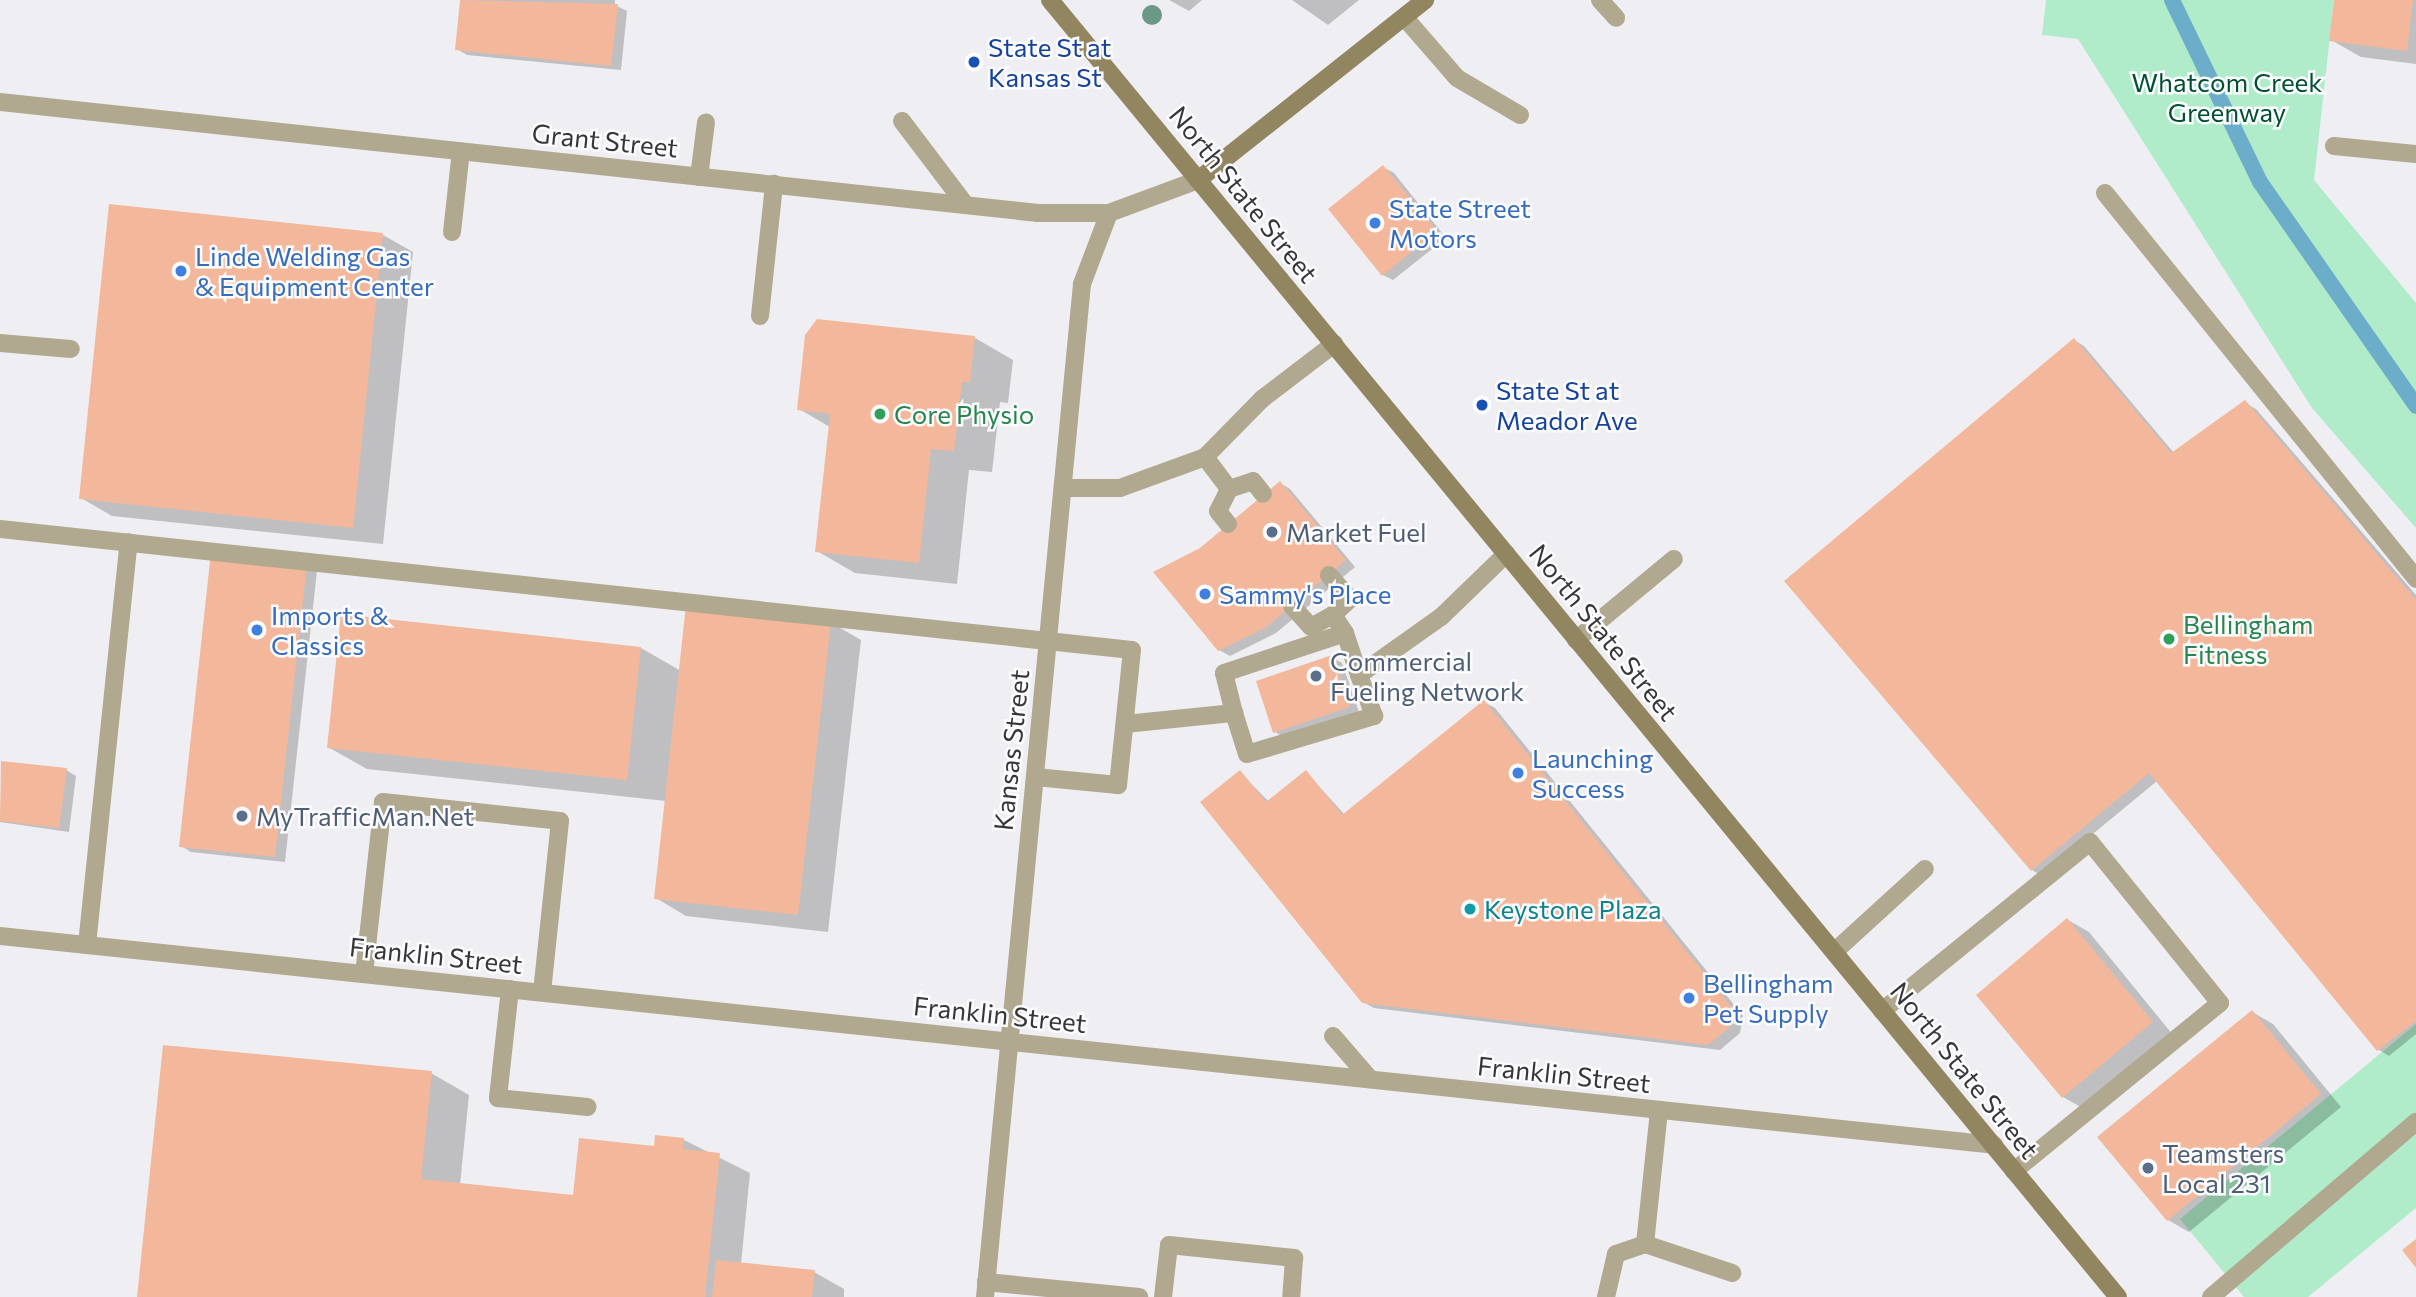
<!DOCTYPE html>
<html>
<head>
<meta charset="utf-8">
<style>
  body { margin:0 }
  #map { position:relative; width:2416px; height:1297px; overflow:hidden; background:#efeff3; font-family:Commissioner,sans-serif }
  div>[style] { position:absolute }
  .green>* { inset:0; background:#b0ecc9 }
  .shadow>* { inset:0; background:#0003 }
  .stream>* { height:16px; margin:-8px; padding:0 8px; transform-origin:8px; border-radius:8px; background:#6cadca }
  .building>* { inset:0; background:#f3b89b }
  .lane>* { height:18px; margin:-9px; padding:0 9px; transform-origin:9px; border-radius:9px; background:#b1a890 }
  .street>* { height:18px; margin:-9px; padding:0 9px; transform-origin:9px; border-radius:9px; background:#b1a890 }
  .secondary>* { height:18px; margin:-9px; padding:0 9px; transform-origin:9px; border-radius:9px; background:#928661 }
  .trees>* { width:20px; height:20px; margin:-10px; border-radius:50%; background:#6c9888 }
  .dots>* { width:19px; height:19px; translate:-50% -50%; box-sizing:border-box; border:4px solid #fcfcff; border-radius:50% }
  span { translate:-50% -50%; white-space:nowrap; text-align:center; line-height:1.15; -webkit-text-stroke:5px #fcfcff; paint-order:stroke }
  .transit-label { font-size:26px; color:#164399 }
  .left { translate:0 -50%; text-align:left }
  .park-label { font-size:26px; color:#015030 }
  .street-label { font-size:26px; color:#363637 }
  .shop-label { font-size:26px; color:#366cbe }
  .leisure-label { font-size:26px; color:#27864d }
  .service-label { font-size:26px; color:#4e5e75 }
  .culture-label { font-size:26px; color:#0d838f }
</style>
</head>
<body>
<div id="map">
  <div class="green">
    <div style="clip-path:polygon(2046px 0,2334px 0,2314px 180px,2416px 303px,2416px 528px,2312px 408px,2078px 39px,2042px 35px)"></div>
    <div style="clip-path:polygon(2416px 1024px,2416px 1208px,2308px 1297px,2244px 1297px,2180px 1219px)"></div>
  </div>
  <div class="shadow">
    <div style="clip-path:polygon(462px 0,615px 0,615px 5px,627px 11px,621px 70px,467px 55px,457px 49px)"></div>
    <div style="clip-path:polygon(1169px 0,1202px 0,1189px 11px)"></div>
    <div style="clip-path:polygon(1292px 0,1359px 0,1328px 25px)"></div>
    <div style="clip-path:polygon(2336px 0,2416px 0,2416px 64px,2361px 57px,2331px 40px)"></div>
    <div style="clip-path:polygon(1383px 167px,1394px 173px,1446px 238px,1393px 280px,1383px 275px)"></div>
    <div style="clip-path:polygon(383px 235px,413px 252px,383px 544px,112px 516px,81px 498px)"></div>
    <div style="clip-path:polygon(975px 338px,1013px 360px,1008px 403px,1000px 402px,992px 472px,969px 470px,957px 584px,855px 573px,817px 551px,830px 427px,799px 409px)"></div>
    <div style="clip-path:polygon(2074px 340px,2084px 346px,2174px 453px,2245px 403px,2256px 409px,2416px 595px,2416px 1034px,2389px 1056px,2379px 1050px,2157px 781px,2042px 876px,2032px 870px)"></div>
    <div style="clip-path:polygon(1280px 483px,1290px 489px,1355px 567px,1276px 633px,1230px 656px,1219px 650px,1201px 549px)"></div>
    <div style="clip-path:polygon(212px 554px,317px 571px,285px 862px,191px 852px,181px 846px)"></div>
    <div style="clip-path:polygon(830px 622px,861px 640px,828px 932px,686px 916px,656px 898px,666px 801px,367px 769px,328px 747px,641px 648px,681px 671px)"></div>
    <div style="clip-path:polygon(1332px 657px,1342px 663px,1359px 712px,1285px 738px,1275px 732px)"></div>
    <div style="clip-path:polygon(1484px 702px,1495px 708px,1743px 1016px,1740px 1033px,1720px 1050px,1374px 1008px,1363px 1002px,1240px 772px,1269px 802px,1306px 772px,1345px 815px)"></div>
    <div style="clip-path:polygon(3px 763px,66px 770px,76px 776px,69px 832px,0 822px)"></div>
    <div style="clip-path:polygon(2068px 920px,2089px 932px,2173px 1035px,2084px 1109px,2063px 1097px)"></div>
    <div style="clip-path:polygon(2252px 1012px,2273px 1024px,2341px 1107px,2189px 1232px,2168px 1220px)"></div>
    <div style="clip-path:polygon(431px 1073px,469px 1095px,460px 1185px,573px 1196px,655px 1148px,684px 1140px,750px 1173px,741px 1264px,814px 1272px,844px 1289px,844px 1297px,139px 1297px)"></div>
  </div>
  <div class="stream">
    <div style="left:2172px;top:0;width:202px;rotate:64.2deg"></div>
    <div style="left:2260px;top:182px;width:273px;rotate:55.1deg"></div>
  </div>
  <div class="building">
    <div style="clip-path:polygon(460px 0,618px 4px,611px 66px,455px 50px)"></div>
    <div style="clip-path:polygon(2334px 0,2413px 0,2407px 51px,2329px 41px)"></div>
    <div style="clip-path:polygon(1383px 165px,1437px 231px,1382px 276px,1328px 209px)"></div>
    <div style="clip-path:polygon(109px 204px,383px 233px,353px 528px,79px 499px)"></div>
    <div style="clip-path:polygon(817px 319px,975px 336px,970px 382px,962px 382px,954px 451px,931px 449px,919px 563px,815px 552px,830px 414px,797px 410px,805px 335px)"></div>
    <div style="clip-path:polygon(2074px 338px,2171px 453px,2245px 400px,2416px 600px,2416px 1021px,2377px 1051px,2149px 773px,2031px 871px,1784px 581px)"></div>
    <div style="clip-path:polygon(1280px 481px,1346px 560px,1265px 628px,1218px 651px,1153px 572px,1200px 548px)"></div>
    <div style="clip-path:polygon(211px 552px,307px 563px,275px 857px,179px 847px)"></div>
    <div style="clip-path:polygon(686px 605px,831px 621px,798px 915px,654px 899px)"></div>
    <div style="clip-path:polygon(341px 614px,641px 647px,627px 780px,327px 748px)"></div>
    <div style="clip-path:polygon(1332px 655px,1350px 707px,1273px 733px,1256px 681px)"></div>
    <div style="clip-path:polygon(1484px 700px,1733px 1009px,1730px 1027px,1708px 1045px,1362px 1003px,1200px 802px,1240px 770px,1266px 802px,1306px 770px,1342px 815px)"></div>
    <div style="clip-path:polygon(1px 761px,67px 768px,59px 828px,0 821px)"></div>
    <div style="clip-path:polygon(2067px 918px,2153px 1022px,2062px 1098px,1976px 995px)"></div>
    <div style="clip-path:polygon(2252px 1010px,2321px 1094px,2167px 1221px,2097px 1137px)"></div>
    <div style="clip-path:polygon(163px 1045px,432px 1071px,421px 1179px,573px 1195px,579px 1138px,654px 1146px,655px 1135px,684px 1138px,683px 1149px,720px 1153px,705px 1297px,137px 1297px)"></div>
    <div style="clip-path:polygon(2416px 1239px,2416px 1268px,2402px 1250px)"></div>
    <div style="clip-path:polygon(716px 1260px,815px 1270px,812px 1297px,712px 1297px)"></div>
  </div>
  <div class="lane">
    <div style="left:1600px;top:0;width:24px;rotate:48deg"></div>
    <div style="left:1405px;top:18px;width:79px;rotate:49.1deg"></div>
    <div style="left:1457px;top:78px;width:73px;rotate:30.4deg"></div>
    <div style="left:902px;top:121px;width:104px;rotate:52.8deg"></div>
    <div style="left:699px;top:177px;width:55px;rotate:-82.7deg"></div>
    <div style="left:2105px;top:193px;width:496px;rotate:51.1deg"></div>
    <div style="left:452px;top:232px;width:81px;rotate:-83.7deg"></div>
    <div style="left:760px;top:316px;width:133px;rotate:-83.9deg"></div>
    <div style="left:0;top:343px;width:71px;rotate:4.8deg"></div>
    <div style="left:1205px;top:457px;width:40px;rotate:53deg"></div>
    <div style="left:1229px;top:489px;width:25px;rotate:-18deg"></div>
    <div style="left:1253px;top:481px;width:16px;rotate:52deg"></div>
    <div style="left:1063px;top:488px;width:57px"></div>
    <div style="left:1120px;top:488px;width:90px;rotate:-20deg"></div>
    <div style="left:1205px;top:457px;width:81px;rotate:-45.5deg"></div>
    <div style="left:1262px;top:399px;width:91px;rotate:-37.4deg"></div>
    <div style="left:1228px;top:524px;width:16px;rotate:-128deg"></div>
    <div style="left:1218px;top:511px;width:25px;rotate:-63deg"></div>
    <div style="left:0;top:529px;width:1138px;rotate:6.1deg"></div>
    <div style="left:1132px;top:650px;width:136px;rotate:95.9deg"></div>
    <div style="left:1118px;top:785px;width:83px;rotate:-174.5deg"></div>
    <div style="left:1329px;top:575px;width:32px;rotate:49deg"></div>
    <div style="left:1350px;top:599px;width:23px;rotate:137deg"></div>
    <div style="left:1333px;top:615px;width:22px;rotate:56deg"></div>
    <div style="left:1292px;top:606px;width:28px;rotate:48deg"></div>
    <div style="left:1311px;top:627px;width:25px;rotate:-29deg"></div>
    <div style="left:1576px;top:640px;width:127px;rotate:-39.6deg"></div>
    <div style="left:1234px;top:713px;width:43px;rotate:72.4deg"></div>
    <div style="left:1247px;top:754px;width:133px;rotate:-16.7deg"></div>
    <div style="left:1374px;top:716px;width:44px;rotate:-110.1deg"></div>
    <div style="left:1125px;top:724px;width:110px;rotate:-5.8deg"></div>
    <div style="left:1234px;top:713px;width:41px;rotate:-104deg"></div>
    <div style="left:1224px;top:673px;width:127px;rotate:-18.3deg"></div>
    <div style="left:1345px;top:633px;width:44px;rotate:71.6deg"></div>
    <div style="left:1359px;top:675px;width:100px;rotate:-35.3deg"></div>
    <div style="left:1441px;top:617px;width:91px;rotate:-44.1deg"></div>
    <div style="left:87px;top:945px;width:405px;rotate:-84.1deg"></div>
    <div style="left:1834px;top:952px;width:123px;rotate:-42.4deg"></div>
    <div style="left:364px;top:974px;width:173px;rotate:-83.7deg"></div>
    <div style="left:383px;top:802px;width:178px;rotate:6.1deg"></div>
    <div style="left:560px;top:821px;width:172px;rotate:96deg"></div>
    <div style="left:510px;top:989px;width:110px;rotate:96.3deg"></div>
    <div style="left:498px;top:1098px;width:90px;rotate:5.7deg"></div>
    <div style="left:1882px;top:1011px;width:268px;rotate:-39.1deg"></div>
    <div style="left:2090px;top:842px;width:207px;rotate:51.1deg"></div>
    <div style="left:2220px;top:1003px;width:266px;rotate:140.8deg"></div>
    <div style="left:1333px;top:1036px;width:57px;rotate:49.3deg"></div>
    <div style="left:1645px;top:1244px;width:135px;rotate:-84deg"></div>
    <div style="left:986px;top:1282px;width:154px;rotate:5.6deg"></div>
    <div style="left:1163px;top:1297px;width:52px;rotate:-83.4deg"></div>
    <div style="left:1169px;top:1245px;width:126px;rotate:5.9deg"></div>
    <div style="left:1294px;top:1258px;width:39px;rotate:94deg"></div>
    <div style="left:1606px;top:1297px;width:44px;rotate:-76.9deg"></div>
    <div style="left:1616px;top:1254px;width:31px;rotate:-19deg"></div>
    <div style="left:1645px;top:1244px;width:92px;rotate:18.4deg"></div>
    <div style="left:2211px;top:1297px;width:270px;rotate:-40.5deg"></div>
  </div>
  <div class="street">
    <div style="left:0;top:102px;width:1044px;rotate:6.1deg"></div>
    <div style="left:1038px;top:213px;width:71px"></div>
    <div style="left:1109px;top:213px;width:95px;rotate:-20.3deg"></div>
    <div style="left:2334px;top:146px;width:82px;rotate:5.6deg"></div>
    <div style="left:0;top:936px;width:2005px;rotate:5.98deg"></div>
    <div style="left:985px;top:1297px;width:1018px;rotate:-84.53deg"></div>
    <div style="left:1082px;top:284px;width:76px;rotate:-69.2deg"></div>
  </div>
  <div class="secondary">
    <div style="left:1050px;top:0;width:1680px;rotate:50.53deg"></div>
    <div style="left:1198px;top:180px;width:290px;rotate:-38.4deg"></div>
  </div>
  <div class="trees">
    <div style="left:1152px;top:15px"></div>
  </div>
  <div class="dots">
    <div style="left:974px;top:62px;background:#1a4fb4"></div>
    <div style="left:1375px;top:223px;background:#3f7fe0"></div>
    <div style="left:181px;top:271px;background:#3f7fe0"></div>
    <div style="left:1482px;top:405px;background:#1a4fb4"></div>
    <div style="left:880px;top:414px;background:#2e9e5b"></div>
    <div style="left:1272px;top:532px;background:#5c6f8a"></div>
    <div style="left:1205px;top:594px;background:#3f7fe0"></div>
    <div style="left:257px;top:630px;background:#3f7fe0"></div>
    <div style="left:2169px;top:639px;background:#2e9e5b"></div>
    <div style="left:1316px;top:676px;background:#5c6f8a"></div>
    <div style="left:1518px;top:773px;background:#3f7fe0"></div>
    <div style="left:242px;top:816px;background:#5c6f8a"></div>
    <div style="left:1470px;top:909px;background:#0f9aa8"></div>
    <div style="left:1689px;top:998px;background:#3f7fe0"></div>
    <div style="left:2148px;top:1168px;background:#5c6f8a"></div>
  </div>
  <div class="transit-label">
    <span class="left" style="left:988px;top:62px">State St at<br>Kansas St</span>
    <span class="left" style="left:1496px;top:405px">State St at<br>Meador Ave</span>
  </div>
  <div class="park-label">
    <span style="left:2227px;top:97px">Whatcom Creek<br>Greenway</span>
  </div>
  <div class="street-label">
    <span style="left:605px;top:140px;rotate:6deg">Grant Street</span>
    <span style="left:1244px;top:194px;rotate:51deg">North State Street</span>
    <span style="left:1604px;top:632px;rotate:51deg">North State Street</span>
    <span style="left:1011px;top:750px;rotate:-84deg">Kansas Street</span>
    <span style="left:436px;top:955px;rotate:6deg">Franklin Street</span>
    <span style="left:1000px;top:1014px;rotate:6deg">Franklin Street</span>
    <span style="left:1965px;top:1070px;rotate:51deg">North State Street</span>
    <span style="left:1564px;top:1074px;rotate:6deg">Franklin Street</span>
  </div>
  <div class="shop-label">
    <span class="left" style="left:1389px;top:223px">State Street<br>Motors</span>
    <span class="left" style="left:195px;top:271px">Linde Welding Gas<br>&amp; Equipment Center</span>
    <span class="left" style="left:1219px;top:594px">Sammy's Place</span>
    <span class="left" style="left:271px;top:630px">Imports &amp;<br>Classics</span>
    <span class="left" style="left:1532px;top:773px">Launching<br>Success</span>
    <span class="left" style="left:1703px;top:998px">Bellingham<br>Pet Supply</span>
  </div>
  <div class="leisure-label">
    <span class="left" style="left:894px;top:414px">Core Physio</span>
    <span class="left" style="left:2183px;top:639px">Bellingham<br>Fitness</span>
  </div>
  <div class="service-label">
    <span class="left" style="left:1286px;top:532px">Market Fuel</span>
    <span class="left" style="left:1330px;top:676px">Commercial<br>Fueling Network</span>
    <span class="left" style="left:256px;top:816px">MyTrafficMan.Net</span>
    <span class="left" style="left:2162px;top:1168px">Teamsters<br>Local 231</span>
  </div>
  <div class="culture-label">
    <span class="left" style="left:1484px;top:909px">Keystone Plaza</span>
  </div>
</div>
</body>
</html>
